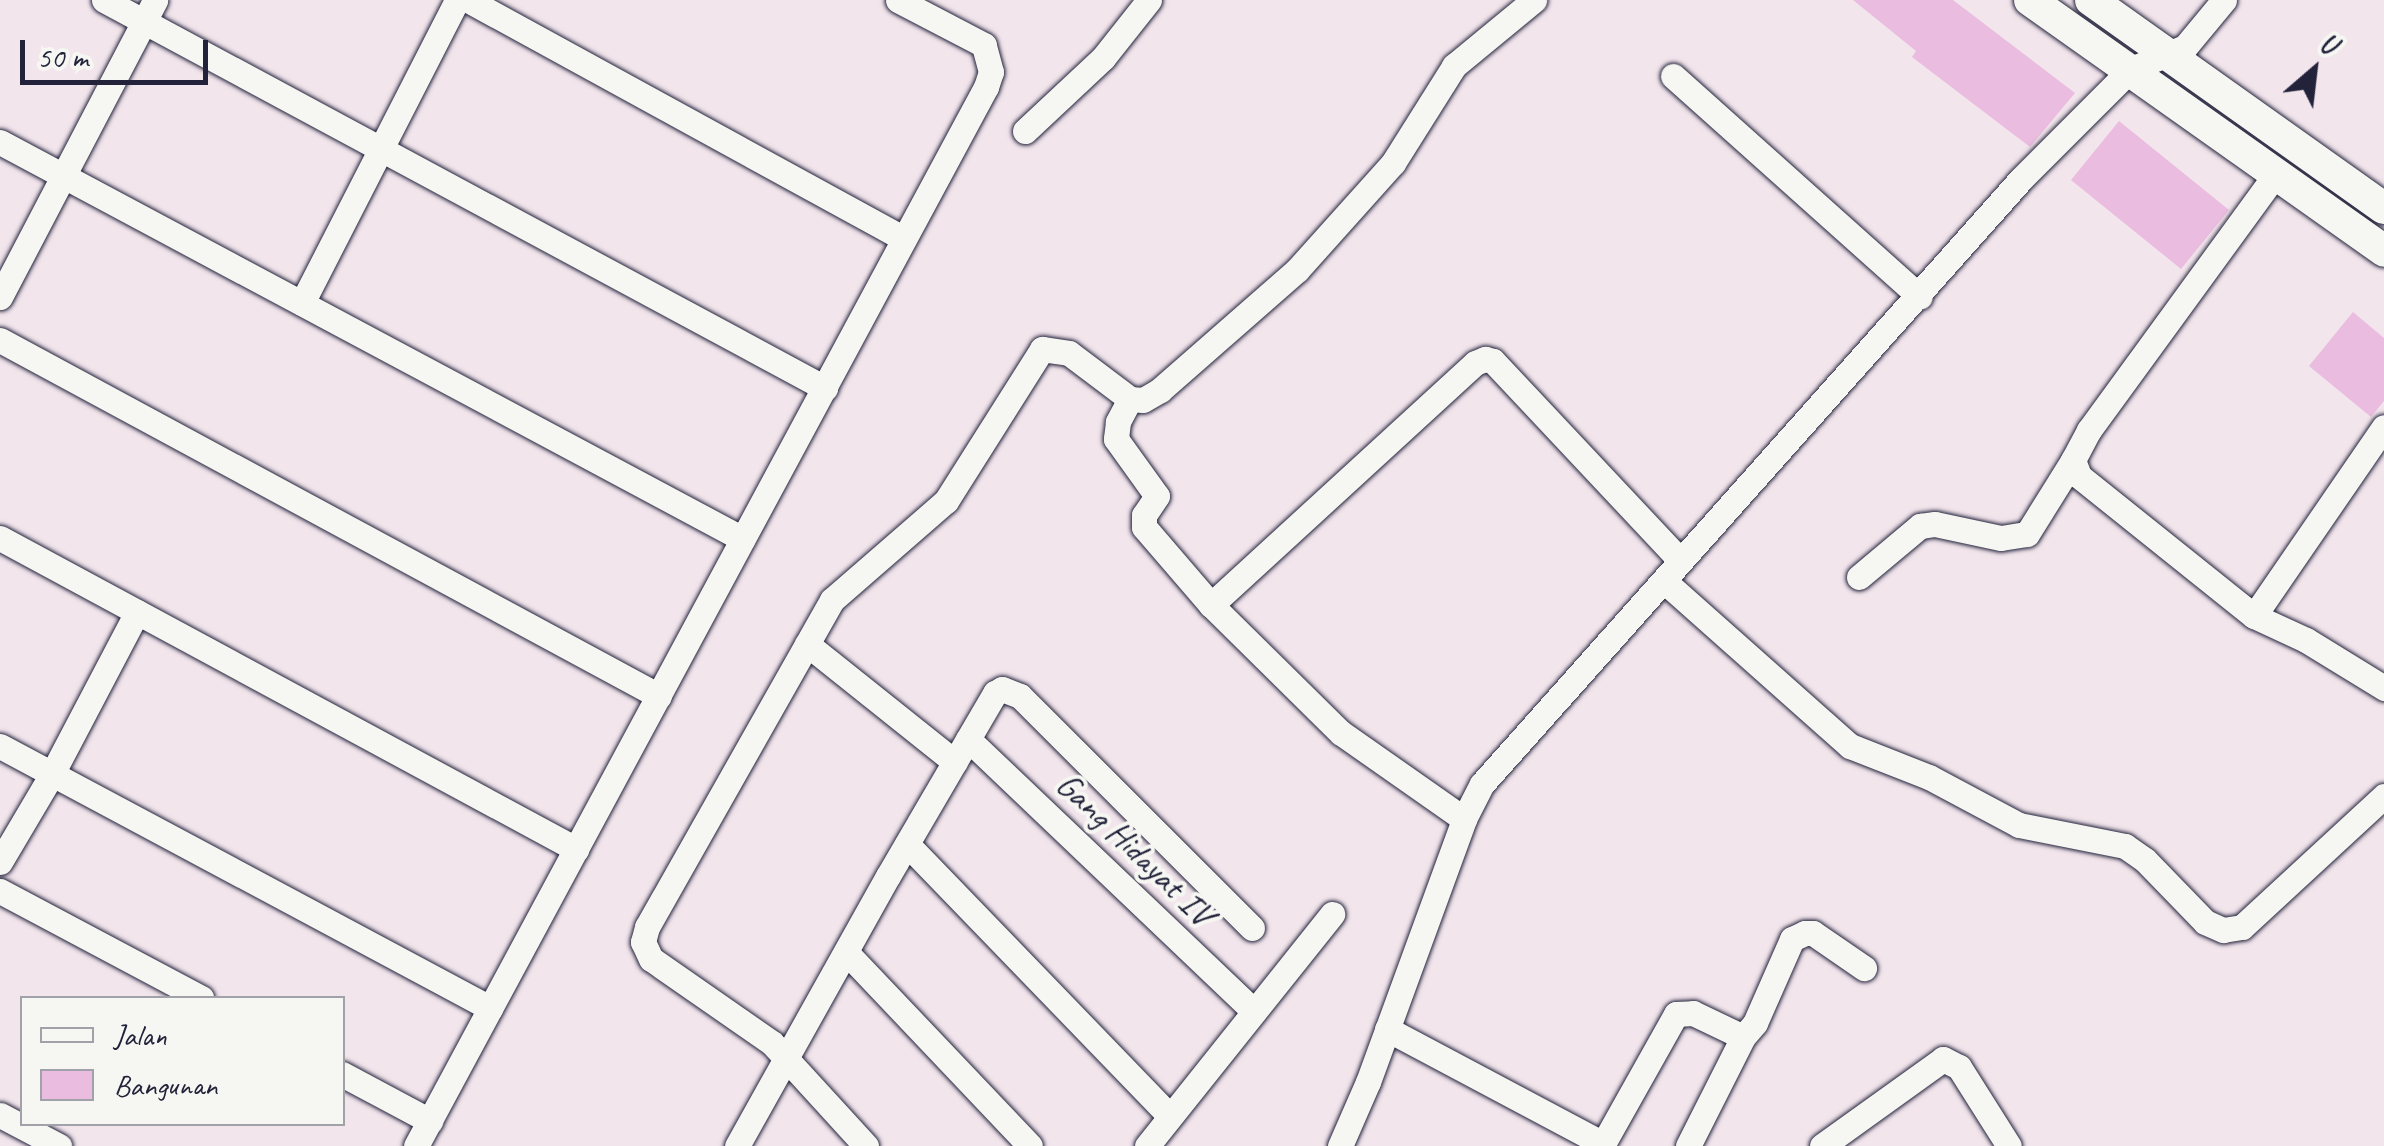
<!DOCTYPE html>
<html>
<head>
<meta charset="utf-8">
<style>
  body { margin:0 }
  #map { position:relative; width:2384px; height:1146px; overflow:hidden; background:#f2e5ec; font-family:Caveat,sans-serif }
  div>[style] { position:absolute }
  .building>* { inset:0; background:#eabcdf }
  .roads { filter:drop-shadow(0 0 2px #22223b) drop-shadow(0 0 2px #22223b) }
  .minor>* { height:25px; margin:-12.5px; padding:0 12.5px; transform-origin:12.5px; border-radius:12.5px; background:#f6f6f2 }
  .major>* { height:32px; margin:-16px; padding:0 16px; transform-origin:16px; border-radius:16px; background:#f6f6f2 }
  span { translate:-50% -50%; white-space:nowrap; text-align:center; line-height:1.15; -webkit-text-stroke:8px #f6f6f2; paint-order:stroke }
  .street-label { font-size:35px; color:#22223b }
  .legend { position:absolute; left:20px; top:996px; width:325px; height:130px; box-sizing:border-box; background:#f6f6f2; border:2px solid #a1a1a9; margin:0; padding:12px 18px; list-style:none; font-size:30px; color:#22223b }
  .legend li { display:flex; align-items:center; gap:20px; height:50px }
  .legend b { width:50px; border:2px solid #a1a1a9 }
  .north { position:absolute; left:2264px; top:20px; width:100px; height:100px; -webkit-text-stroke:8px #f6f6f2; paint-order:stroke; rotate:28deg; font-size:28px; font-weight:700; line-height:40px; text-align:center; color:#22223b }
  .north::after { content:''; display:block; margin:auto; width:35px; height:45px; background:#22223b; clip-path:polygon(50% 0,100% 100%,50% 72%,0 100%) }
  .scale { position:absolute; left:20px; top:40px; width:188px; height:45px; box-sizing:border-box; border:5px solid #22223b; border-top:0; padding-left:12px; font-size:30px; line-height:35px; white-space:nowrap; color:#22223b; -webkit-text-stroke:8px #f6f6f2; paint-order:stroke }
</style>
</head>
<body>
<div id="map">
  <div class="building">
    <div style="clip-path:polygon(1853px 0,1953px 0,2075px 93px,2030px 147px,1912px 57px,1916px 51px)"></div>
    <div style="clip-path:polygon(2119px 121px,2229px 210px,2181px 269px,2071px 180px)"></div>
    <div style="clip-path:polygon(2353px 312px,2384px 338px,2384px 401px,2371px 417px,2309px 366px)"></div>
  </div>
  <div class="roads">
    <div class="minor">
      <div style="left:104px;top:0;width:819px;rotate:28.29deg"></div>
      <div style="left:468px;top:0;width:497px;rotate:28.7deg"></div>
      <div style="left:1673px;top:76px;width:331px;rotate:41.8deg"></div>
      <div style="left:1025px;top:131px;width:107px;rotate:-43.1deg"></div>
      <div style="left:1103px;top:58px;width:74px;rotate:-51.6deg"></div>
      <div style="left:0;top:142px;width:842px;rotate:28.12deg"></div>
      <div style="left:2275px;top:175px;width:316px;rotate:126.1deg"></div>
      <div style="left:2089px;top:430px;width:34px;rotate:118deg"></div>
      <div style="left:2073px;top:460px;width:17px;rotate:69deg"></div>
      <div style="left:2079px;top:476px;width:224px;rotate:38.7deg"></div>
      <div style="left:2254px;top:616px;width:57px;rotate:24.8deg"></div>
      <div style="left:2306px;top:640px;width:92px;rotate:31.6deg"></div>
      <div style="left:0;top:297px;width:335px;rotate:-62.4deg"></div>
      <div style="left:302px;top:303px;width:340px;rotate:-62.9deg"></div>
      <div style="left:0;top:340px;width:749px;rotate:28.38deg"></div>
      <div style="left:1130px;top:399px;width:26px;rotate:118deg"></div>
      <div style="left:1118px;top:422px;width:17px;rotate:97deg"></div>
      <div style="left:1116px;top:439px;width:70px;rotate:54.3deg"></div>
      <div style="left:1157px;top:496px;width:23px;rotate:124deg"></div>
      <div style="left:1144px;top:515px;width:12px;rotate:90deg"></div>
      <div style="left:1144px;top:527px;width:103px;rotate:49.3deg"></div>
      <div style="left:0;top:538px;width:655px;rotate:28.37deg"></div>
      <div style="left:1859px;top:577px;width:80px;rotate:-39.9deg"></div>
      <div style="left:1920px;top:526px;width:15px;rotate:-8deg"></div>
      <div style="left:1935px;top:524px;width:67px;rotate:12deg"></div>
      <div style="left:2001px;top:538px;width:26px;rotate:-9deg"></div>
      <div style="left:2027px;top:534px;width:87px;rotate:-58.1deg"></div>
      <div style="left:1664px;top:581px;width:249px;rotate:41.6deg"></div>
      <div style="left:1850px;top:746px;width:85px;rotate:21.4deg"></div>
      <div style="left:1929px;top:777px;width:102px;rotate:28.1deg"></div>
      <div style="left:2019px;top:825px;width:108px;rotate:11.2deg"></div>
      <div style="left:2125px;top:846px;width:24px;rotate:35deg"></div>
      <div style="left:2145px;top:860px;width:86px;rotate:45.9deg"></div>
      <div style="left:2205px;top:922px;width:20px;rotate:24deg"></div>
      <div style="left:2223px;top:930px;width:19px;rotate:-9deg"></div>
      <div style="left:2242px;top:927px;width:193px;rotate:-42.7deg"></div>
      <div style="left:2254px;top:616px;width:229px;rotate:-55.5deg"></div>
      <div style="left:807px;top:644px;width:189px;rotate:38.6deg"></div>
      <div style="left:968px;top:739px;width:395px;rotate:43.6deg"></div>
      <div style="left:0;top:746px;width:556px;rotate:28.13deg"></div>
      <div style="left:1464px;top:819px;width:150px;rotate:-145deg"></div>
      <div style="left:1341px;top:733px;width:182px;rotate:-135.4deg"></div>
      <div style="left:1211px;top:605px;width:358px;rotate:-42.5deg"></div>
      <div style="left:1475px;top:363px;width:11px;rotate:-22deg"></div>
      <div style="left:1485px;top:359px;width:8px;rotate:14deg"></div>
      <div style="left:1493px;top:361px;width:274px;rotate:46.8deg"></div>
      <div style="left:907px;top:844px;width:378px;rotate:46deg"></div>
      <div style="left:0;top:862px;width:102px;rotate:-59.4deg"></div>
      <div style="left:52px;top:774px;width:183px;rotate:-62.3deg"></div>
      <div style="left:0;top:891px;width:228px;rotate:28deg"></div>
      <div style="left:846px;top:952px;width:267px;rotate:46.5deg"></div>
      <div style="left:1387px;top:1029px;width:245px;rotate:28deg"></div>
      <div style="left:1603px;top:1144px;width:149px;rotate:-60.7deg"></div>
      <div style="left:1676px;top:1014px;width:17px;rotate:-3deg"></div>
      <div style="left:1693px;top:1013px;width:55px;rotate:25.6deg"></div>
      <div style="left:1743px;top:1037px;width:18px;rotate:-49deg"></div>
      <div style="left:1755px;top:1023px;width:92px;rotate:-66.2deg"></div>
      <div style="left:1792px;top:939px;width:14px;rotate:-25deg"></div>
      <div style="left:1805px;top:933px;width:8px"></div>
      <div style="left:1813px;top:933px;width:62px;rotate:34.5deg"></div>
      <div style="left:342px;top:1074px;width:100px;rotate:28.1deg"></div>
      <div style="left:0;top:1115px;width:67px;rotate:27.7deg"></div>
      <div style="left:416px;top:1146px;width:1203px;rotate:-61.71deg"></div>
      <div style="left:986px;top:87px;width:16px;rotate:-72deg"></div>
      <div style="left:991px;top:72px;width:28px;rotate:-105deg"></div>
      <div style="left:984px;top:45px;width:97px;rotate:-152.4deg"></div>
      <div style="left:737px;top:1146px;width:309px;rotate:-60.8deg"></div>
      <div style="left:888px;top:876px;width:212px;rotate:-59.7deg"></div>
      <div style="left:995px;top:693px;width:8px;rotate:-30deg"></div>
      <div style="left:1002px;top:689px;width:19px;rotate:21deg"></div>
      <div style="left:1020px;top:696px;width:328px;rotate:45deg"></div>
      <div style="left:866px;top:1146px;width:139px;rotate:-132.4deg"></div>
      <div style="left:772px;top:1043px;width:147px;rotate:-145.2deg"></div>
      <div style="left:651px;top:959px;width:19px;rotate:-115deg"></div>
      <div style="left:643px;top:942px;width:16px;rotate:-75deg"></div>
      <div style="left:647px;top:927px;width:376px;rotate:-60.5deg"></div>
      <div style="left:832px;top:600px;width:151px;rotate:-41deg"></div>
      <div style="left:946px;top:501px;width:180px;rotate:-57.7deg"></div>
      <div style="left:1042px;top:349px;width:27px;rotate:8deg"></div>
      <div style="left:1069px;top:353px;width:76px;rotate:37deg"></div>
      <div style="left:1130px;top:399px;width:13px;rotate:4deg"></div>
      <div style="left:1143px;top:400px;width:20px;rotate:-30deg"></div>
      <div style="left:1160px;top:390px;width:182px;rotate:-41.2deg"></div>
      <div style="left:1297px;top:270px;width:144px;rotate:-48.1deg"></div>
      <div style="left:1393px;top:163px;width:115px;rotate:-57.8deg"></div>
      <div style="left:1454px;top:66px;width:104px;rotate:-39.5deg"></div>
      <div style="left:1147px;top:1146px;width:297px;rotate:-51.4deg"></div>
      <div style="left:1340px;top:1146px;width:70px;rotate:-66.4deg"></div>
      <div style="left:1368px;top:1082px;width:280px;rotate:-69.9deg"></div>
      <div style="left:1464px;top:819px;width:39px;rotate:-63deg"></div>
      <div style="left:1482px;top:784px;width:810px;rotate:-48.3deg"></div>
      <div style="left:2021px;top:179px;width:156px;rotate:-45deg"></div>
      <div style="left:2131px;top:69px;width:58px;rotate:-22.2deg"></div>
      <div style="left:2185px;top:47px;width:61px;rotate:-50.3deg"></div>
      <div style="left:1688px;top:1146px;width:122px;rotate:-63.2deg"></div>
      <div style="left:1822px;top:1146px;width:149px;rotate:-35.7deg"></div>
      <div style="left:1943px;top:1059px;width:18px;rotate:27deg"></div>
      <div style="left:1959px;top:1067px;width:93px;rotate:57.7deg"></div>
    </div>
    <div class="major">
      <div style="left:2030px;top:0;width:434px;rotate:35.3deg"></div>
      <div style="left:2091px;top:0;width:359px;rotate:35.4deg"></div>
    </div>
  </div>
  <div class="street-label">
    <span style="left:1135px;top:849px;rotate:44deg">Gang Hidayat IV</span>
  </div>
  <ul class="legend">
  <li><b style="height:12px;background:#f6f6f2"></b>Jalan</li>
  <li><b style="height:28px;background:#eabcdf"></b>Bangunan</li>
  </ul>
  <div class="north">U</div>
  <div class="scale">50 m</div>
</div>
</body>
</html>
